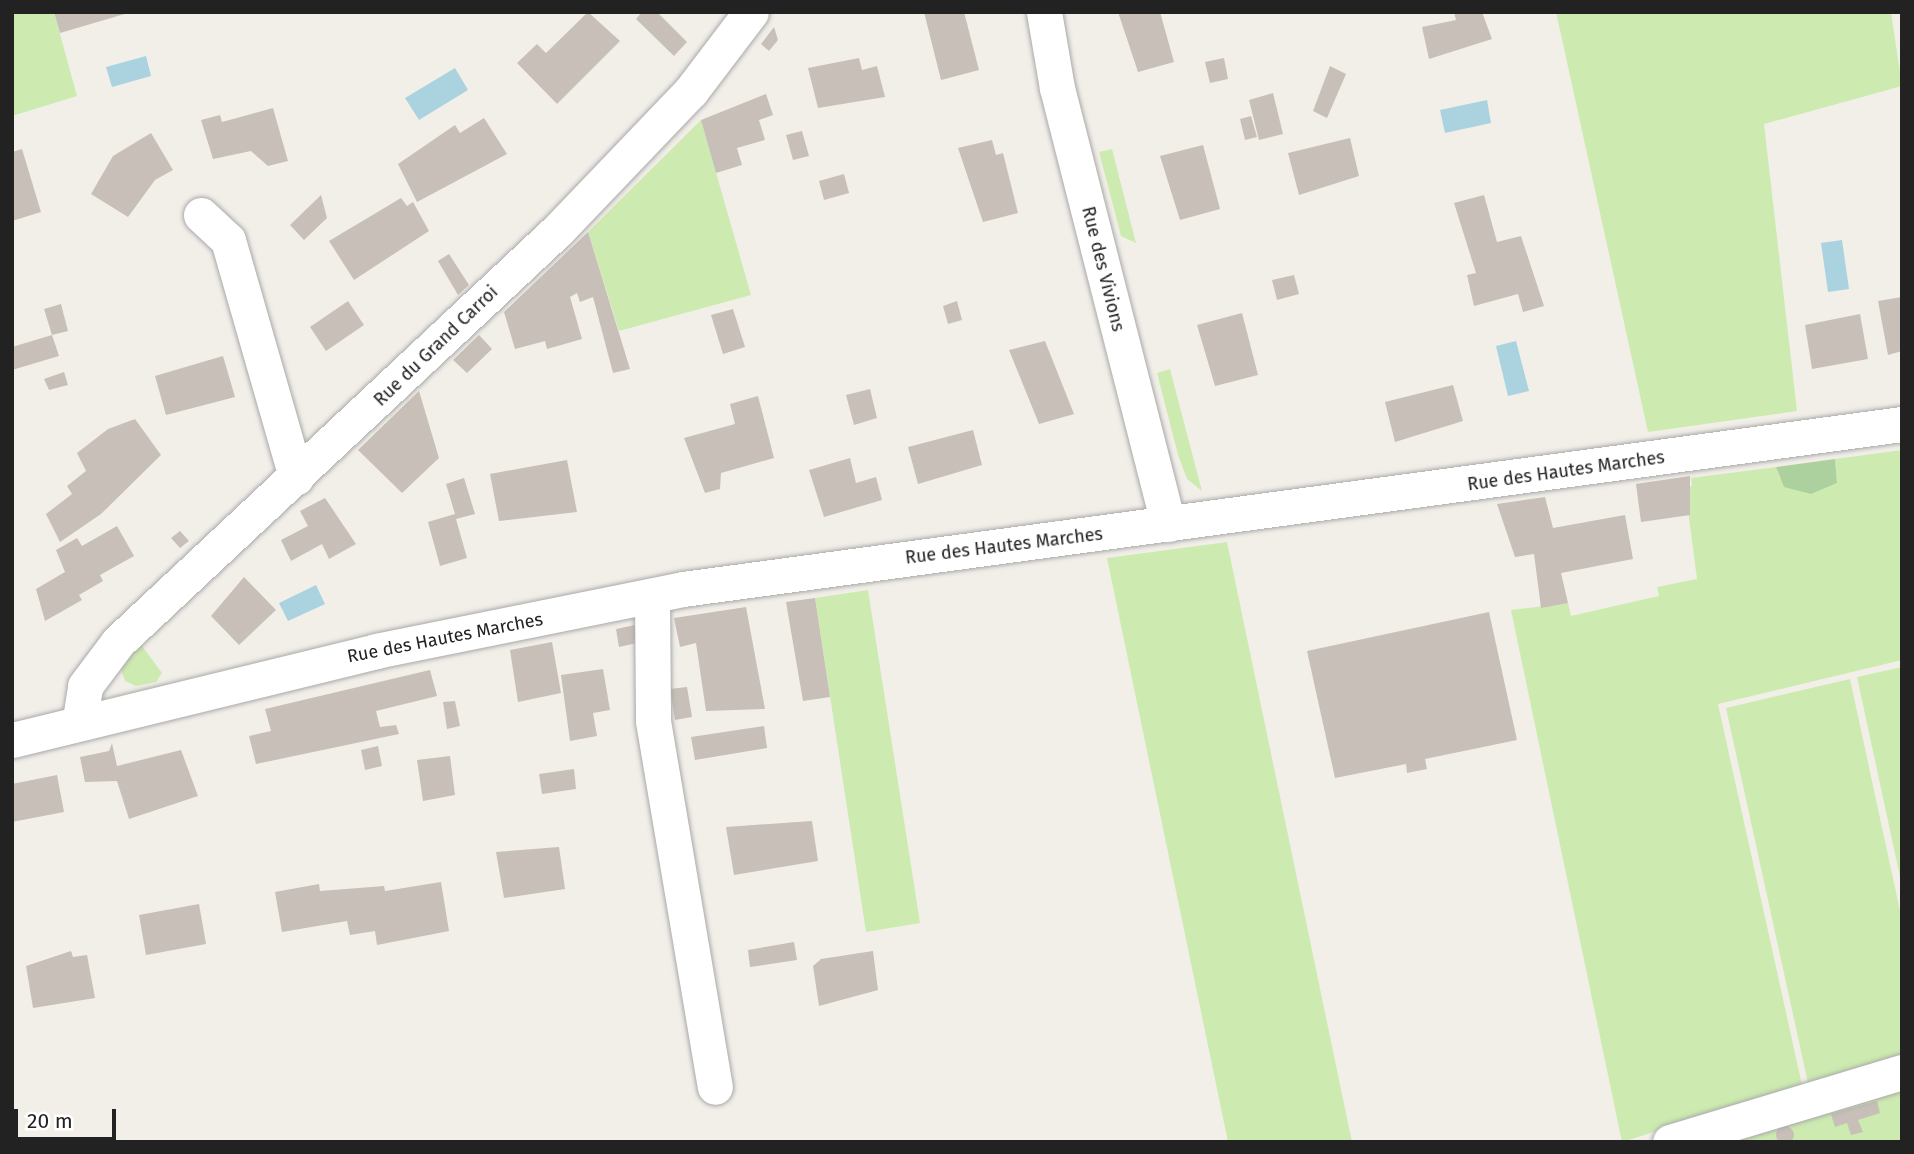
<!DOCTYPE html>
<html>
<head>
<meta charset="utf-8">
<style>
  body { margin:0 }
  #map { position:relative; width:1914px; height:1154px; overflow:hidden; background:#f2efe9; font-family:"Fira Sans",sans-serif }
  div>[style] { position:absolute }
  .grass>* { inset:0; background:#cdebb0 }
  .forest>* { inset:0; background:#add19e }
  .water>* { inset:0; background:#aad3df }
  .building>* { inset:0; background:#c7bfb8 }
  .round { border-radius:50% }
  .roads { filter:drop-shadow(0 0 2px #a9a9a9) drop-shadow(0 0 2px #a9a9a9) }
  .minor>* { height:35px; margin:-17.5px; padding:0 17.5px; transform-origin:17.5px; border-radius:17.5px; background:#fff }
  span { translate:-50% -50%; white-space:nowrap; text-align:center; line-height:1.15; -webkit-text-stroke:5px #fff; paint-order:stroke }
  .street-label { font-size:18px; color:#222 }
  .frame { position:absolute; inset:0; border:14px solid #222; pointer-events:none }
  .scale { position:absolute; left:14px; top:1109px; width:102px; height:32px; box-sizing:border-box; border:4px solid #222; border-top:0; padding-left:9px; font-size:21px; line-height:24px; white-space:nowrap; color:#222; -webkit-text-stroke:5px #fff; paint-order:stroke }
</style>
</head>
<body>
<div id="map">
  <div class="grass">
    <div style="clip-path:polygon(12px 12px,54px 12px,77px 96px,12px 116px)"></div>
    <div style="clip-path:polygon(1556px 12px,1891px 12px,1902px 86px,1764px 124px,1797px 411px,1648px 432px)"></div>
    <div style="clip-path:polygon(701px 120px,751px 295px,619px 331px,588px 232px)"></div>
    <div style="clip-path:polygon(1112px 149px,1136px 243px,1121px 236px,1099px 152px)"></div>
    <div style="clip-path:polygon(1170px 369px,1199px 480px,1202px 491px,1187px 479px,1178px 455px,1157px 373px)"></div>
    <div style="clip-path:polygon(1902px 450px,1902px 660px,1718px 704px,1802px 1085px,1622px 1142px,1511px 610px,1568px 603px,1571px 616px,1659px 596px,1657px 587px,1697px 579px,1685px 488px,1692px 486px,1691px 478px,1776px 467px,1780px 478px,1837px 483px,1835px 459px)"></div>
    <div style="clip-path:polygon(1227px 542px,1318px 979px,1352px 1142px,1228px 1142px,1107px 558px)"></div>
    <div style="clip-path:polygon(868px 590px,920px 923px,866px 932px,815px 598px)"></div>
    <div style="clip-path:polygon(140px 643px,162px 673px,156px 682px,136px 686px,125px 681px,120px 667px)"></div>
    <div style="clip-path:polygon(1902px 667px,1902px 886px,1857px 677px)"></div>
    <div style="clip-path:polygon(1850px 679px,1902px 920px,1902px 1054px,1808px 1083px,1726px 708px)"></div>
    <div style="clip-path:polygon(1902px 1085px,1902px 1142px,1715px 1142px)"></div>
  </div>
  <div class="forest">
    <div style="clip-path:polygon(1835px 459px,1837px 483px,1811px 494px,1784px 487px,1776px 467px)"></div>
  </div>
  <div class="water">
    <div style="clip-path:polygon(146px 56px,151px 76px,112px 87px,106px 67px)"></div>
    <div style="clip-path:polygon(455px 68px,468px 90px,419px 120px,405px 98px)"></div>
    <div style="clip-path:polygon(1487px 100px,1491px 123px,1445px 133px,1440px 110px)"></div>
    <div style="clip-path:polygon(1842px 240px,1849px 289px,1828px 292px,1821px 243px)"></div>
    <div style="clip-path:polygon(1516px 341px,1529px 391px,1508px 396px,1496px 346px)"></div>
    <div style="clip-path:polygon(316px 585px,325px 604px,288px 621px,279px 603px)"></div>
  </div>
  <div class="building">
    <div style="clip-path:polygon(54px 12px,128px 12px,128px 13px,60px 33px)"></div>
    <div style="clip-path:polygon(588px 12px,620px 41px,557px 104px,517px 63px,537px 44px,546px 53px)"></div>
    <div style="clip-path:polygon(642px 12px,657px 12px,687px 42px,674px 56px,636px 19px)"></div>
    <div style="clip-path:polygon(924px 12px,964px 12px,979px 70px,941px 80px)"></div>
    <div style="clip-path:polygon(1118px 12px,1160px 12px,1174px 62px,1138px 72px)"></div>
    <div style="clip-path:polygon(1454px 12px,1482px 12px,1492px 39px,1429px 59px,1422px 27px,1456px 20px)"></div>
    <div style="clip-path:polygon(774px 27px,778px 40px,769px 51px,761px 44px)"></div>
    <div style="clip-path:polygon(859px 58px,862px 70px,877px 66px,885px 97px,818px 108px,808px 68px)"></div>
    <div style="clip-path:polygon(1224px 58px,1228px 79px,1210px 83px,1205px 62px)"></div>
    <div style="clip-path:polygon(1330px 66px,1346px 74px,1327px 118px,1313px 111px)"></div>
    <div style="clip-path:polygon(1273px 93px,1283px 134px,1259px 140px,1249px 100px)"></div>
    <div style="clip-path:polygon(766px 94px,773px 115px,759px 120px,765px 140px,737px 148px,742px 165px,716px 173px,701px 120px)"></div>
    <div style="clip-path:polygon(273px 108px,288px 161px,268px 166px,251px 151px,213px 159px,201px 120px,220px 115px,222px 122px)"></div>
    <div style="clip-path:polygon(1251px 116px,1257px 137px,1245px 140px,1240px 119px)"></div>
    <div style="clip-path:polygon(484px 118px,507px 154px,417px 202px,398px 164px,455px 125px,460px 133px)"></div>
    <div style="clip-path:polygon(802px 131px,809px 156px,793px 160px,786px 135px)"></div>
    <div style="clip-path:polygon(151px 133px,173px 170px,155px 180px,128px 217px,91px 194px,113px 156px)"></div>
    <div style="clip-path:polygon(1350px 138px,1359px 176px,1299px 195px,1288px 153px)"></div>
    <div style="clip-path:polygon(992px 140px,996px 155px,1003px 153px,1018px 213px,983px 222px,958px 148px)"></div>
    <div style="clip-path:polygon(1203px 145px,1220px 209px,1180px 220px,1160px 156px)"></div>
    <div style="clip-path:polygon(22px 149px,41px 212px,12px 221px,12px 152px)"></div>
    <div style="clip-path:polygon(844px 174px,849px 193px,824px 200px,819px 181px)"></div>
    <div style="clip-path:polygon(321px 195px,327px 218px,304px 240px,290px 225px)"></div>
    <div style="clip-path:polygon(1484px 195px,1497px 242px,1521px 236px,1544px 306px,1523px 312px,1518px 294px,1474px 306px,1467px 275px,1476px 273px,1454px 203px)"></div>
    <div style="clip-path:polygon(401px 198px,407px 206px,413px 202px,429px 231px,354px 280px,329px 241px)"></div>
    <div style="clip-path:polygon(588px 232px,630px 369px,613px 373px,593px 297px,580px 302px,577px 293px,570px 297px,582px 339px,547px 349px,545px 341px,515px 349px,504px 312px)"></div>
    <div style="clip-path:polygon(449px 254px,469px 285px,458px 295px,438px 261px)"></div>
    <div style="clip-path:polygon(1294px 275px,1299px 294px,1277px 300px,1272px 280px)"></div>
    <div style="clip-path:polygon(1902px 297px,1902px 351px,1888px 355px,1878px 301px)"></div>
    <div style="clip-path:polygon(348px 301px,364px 325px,326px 351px,310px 327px)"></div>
    <div style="clip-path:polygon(957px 301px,962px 320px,948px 324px,943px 306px)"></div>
    <div style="clip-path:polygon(61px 304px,68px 331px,52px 335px,44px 309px)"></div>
    <div style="clip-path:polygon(733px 309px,745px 347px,723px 354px,711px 315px)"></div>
    <div style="clip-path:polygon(1242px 313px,1258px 375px,1215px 386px,1197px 325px)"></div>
    <div style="clip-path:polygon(1860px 314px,1868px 359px,1812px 369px,1805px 325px)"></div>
    <div style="clip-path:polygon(52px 335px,59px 356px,12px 370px,12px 347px)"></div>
    <div style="clip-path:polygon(479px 335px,492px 349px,467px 373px,453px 360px)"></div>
    <div style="clip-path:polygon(1045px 341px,1074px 414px,1039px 424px,1009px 350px)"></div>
    <div style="clip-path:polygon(223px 356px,235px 397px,166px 415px,155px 376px)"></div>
    <div style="clip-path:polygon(64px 372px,68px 385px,49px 390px,44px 379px)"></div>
    <div style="clip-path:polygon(1453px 385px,1463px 421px,1395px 442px,1385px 402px)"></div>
    <div style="clip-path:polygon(870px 389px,877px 418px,854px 425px,846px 395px)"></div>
    <div style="clip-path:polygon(419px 391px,439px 458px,402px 493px,358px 450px)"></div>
    <div style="clip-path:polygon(758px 396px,774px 458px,721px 473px,720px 489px,705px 493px,684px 438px,735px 424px,730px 404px)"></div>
    <div style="clip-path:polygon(135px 419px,161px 455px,101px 514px,60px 542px,46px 514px,72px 494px,67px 486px,86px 471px,77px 453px,108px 429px)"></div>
    <div style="clip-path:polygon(973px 430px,982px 465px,918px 484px,908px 447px)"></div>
    <div style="clip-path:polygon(850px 458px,856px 483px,876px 477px,882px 500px,824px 517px,809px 470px)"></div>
    <div style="clip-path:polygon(567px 460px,577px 512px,499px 521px,490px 474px)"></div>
    <div style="clip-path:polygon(1690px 476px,1690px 515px,1641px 522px,1636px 484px)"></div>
    <div style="clip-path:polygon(464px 478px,475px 514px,456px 519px,467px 558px,440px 566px,428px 522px,455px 514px,446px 484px)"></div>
    <div style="clip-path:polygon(1545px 497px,1553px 528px,1625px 515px,1633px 559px,1561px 573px,1568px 603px,1541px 608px,1534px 554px,1515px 557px,1497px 504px)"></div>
    <div style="clip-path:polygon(325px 498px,356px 544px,329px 559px,322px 544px,291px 561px,281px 540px,308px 526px,300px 511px)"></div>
    <div style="clip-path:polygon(117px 526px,134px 556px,100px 575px,103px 581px,79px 595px,82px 600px,45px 621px,36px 589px,65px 572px,56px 550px,77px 538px,82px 546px)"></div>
    <div style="clip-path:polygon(180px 531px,189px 541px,180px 548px,171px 538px)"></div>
    <div style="clip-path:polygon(244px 577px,276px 610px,239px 645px,211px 616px)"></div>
    <div style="clip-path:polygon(815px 598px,830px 697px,803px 701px,786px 602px)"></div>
    <div style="clip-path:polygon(746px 607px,765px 709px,706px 711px,696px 643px,680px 647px,674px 618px)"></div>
    <div style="clip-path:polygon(1489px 612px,1517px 740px,1425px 759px,1427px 769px,1407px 773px,1406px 764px,1335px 778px,1307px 651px)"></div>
    <div style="clip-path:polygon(635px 625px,637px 643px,619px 647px,616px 629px)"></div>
    <div style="clip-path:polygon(552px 642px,561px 693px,518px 702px,510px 650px)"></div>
    <div style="clip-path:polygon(603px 669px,610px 710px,593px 713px,597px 736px,570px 741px,561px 675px)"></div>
    <div style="clip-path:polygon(430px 670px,437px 696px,376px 711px,380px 727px,396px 725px,399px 734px,256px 764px,249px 736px,271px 731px,265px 709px)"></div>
    <div style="clip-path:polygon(687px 687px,692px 717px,675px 720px,670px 689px)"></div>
    <div style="clip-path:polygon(455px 701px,460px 726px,447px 729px,443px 702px)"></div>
    <div style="clip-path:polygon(764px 726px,767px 748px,695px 760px,691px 737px)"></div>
    <div style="clip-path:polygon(112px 743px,117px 766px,181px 750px,198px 796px,129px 819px,117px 781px,85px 782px,80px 757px,109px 751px)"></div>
    <div style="clip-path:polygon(378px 746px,382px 766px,365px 770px,361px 750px)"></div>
    <div style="clip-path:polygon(450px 756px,455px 795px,423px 801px,417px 760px)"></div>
    <div style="clip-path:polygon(574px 769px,576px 789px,542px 794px,539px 774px)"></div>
    <div style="clip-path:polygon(57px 775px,64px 812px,12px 822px,12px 784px)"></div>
    <div style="clip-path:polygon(812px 821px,818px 861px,734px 875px,726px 827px)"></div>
    <div style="clip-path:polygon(559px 847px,565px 889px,504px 898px,496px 852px)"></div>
    <div style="clip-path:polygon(441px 882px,449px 931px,377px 945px,375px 931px,350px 935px,347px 921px,282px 932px,275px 892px,319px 884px,320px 891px,384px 886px,385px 891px)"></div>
    <div style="clip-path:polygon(199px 904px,206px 944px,146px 955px,139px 915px)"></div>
    <div style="clip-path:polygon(794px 942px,797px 960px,750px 967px,748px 950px)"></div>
    <div style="clip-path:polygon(71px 951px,73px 957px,87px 955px,95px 998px,33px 1008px,26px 966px)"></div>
    <div style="clip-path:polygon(873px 951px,878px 990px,819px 1006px,813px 966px,821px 959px)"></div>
    <div style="clip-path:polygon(1877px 1101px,1880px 1113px,1858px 1120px,1863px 1132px,1851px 1135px,1847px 1123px,1835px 1127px,1831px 1114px)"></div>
    <div class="round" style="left:1776px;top:1126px;width:18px;height:18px"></div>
  </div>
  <div class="roads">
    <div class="minor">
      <div style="left:1044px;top:12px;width:77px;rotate:80.3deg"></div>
      <div style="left:1057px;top:88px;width:450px;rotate:75.7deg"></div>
      <div style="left:201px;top:215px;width:37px;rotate:43deg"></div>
      <div style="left:228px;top:240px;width:247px;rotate:74deg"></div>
      <div style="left:652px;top:598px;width:123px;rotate:89.5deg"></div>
      <div style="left:653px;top:721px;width:371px;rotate:80.4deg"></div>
      <div style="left:80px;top:719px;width:33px;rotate:-81deg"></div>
      <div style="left:85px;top:686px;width:55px;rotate:-53.1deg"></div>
      <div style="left:118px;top:642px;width:604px;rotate:-43.12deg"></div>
      <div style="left:559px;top:229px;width:191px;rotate:-46.3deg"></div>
      <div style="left:691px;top:91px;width:99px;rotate:-52.8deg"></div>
      <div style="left:12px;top:740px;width:375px;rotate:-13.7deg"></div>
      <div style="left:376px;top:651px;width:313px;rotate:-11.4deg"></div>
      <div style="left:683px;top:589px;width:1230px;rotate:-7.71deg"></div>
      <div style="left:1670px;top:1142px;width:242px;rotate:-16.8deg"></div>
    </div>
  </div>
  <div class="street-label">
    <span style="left:1103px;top:269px;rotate:76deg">Rue des Vivions</span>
    <span style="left:436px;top:346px;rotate:-44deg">Rue du Grand Carroi</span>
    <span style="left:1566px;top:471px;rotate:-8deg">Rue des Hautes Marches</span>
    <span style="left:1004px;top:546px;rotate:-7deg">Rue des Hautes Marches</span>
    <span style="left:445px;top:638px;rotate:-11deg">Rue des Hautes Marches</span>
  </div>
  <div class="frame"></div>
  <div class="scale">20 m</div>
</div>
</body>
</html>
